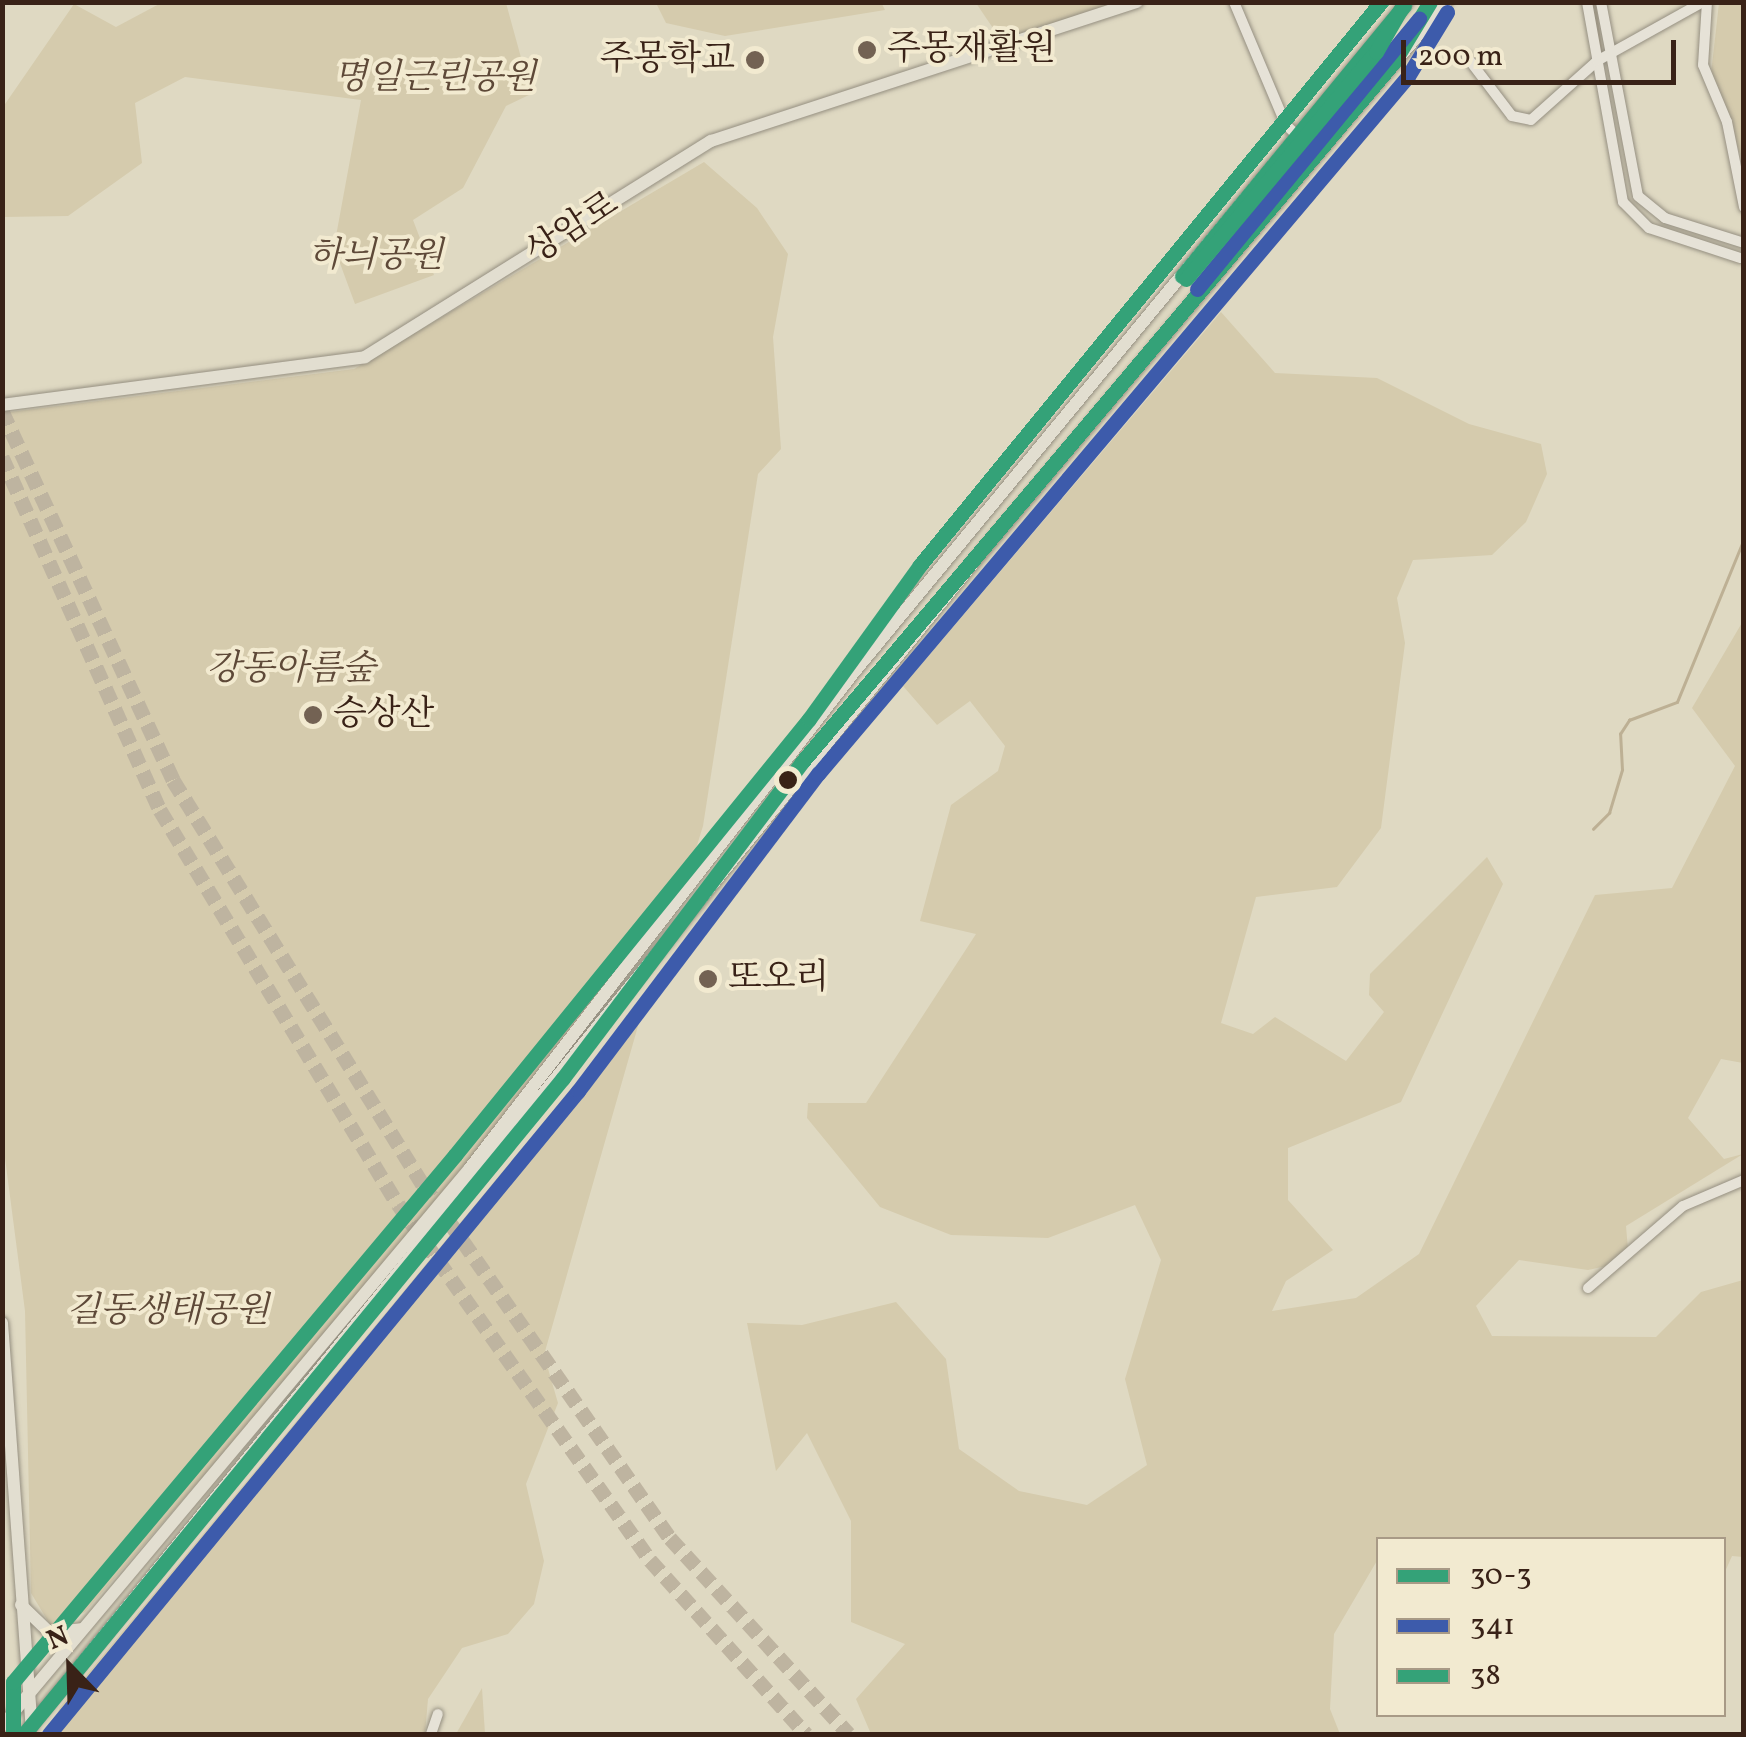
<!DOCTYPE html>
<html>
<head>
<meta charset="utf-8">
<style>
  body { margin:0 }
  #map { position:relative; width:1746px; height:1737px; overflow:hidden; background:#dfd9c2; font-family:Vollkorn,"Noto Serif KR",serif }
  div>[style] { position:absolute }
  .green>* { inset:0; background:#d5cbad }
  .stream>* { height:2.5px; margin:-1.25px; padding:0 1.25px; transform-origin:1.25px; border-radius:1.25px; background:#bdb094 }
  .highway-tunnel>* { height:15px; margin-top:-7.5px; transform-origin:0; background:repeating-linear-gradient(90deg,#beb4a0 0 15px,transparent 0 23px) }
  .roads { filter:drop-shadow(0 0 2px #958f81) drop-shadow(0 0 2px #958f81) }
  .minor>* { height:10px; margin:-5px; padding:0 5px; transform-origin:5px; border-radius:5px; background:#e6e2d7 }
  .major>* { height:12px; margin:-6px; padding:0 6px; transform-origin:6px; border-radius:6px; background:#e2ded0 }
  .bus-1>* { height:15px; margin:-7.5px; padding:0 7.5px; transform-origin:7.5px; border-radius:7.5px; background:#34a278 }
  .bus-2>* { height:15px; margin:-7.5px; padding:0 7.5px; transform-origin:7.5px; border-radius:7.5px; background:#3d5bab }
  .bus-3>* { height:15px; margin:-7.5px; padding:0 7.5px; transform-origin:7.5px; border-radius:7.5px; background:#34a278 }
  .dots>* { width:28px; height:28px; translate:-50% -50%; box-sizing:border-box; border:5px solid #f2ead0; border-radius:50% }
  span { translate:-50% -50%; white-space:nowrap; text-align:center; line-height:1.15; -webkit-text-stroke:8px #f2ead0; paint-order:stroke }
  .poi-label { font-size:35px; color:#392217 }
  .left { translate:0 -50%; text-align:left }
  .right { translate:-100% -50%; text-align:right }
  .park-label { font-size:35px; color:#5e4938; font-style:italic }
  .street-label { font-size:35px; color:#392217 }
  .frame { position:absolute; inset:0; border:5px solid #392217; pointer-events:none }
  .legend { position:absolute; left:1376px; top:1537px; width:350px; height:180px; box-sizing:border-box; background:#f2ead0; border:2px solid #a89a86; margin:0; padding:12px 18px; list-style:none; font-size:30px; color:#392217 }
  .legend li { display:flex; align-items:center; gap:20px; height:50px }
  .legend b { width:50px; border:2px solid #a89a86 }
  .north { position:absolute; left:20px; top:1617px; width:100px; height:100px; -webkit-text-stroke:8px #f2ead0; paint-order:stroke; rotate:337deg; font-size:28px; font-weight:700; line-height:40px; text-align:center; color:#392217 }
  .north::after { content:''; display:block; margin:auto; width:35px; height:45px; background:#392217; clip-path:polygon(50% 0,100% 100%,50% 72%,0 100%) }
  .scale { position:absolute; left:1401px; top:40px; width:275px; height:45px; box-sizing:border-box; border:5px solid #392217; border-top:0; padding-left:12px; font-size:30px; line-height:35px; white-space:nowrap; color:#392217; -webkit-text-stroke:8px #f2ead0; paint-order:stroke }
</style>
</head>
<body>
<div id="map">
  <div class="green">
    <div style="clip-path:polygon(881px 2px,885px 10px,725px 36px,666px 23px,656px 3px)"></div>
    <div style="clip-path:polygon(161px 3px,506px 3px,531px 94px,506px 106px,463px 188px,413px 220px,434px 275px,355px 304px,334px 247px,361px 100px,185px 77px,135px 103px,142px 163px,68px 216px,3px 217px,3px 107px,74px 4px,116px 27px)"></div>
    <div style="clip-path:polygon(976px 3px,1122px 3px,1001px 40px)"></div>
    <div style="clip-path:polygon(1719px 3px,1743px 3px,1743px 162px,1711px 74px)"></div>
    <div style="clip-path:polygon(704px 162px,757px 208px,788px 254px,773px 337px,781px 449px,758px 474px,703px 826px,676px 913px,424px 1223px,85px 1612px,52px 1628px,31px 1593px,25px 1311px,2px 1135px,2px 413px,354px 369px)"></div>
    <div style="clip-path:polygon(1221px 312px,1275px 373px,1377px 378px,1469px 424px,1541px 444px,1547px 474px,1526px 522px,1492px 555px,1413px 560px,1397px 598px,1405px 643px,1381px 828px,1337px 887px,1256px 897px,1221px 1023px,1253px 1034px,1275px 1017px,1346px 1061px,1384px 1012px,1369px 995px,1370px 974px,1487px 857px,1503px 884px,1401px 1102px,1288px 1148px,1288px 1200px,1333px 1250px,1286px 1281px,1272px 1311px,1356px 1298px,1419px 1254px,1595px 895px,1672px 888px,1735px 766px,1692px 708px,1743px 621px,1743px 1063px,1721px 1059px,1688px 1118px,1724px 1159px,1743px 1154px,1626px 1226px,1629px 1261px,1588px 1270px,1519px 1260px,1476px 1306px,1492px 1336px,1656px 1337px,1701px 1292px,1743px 1280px,1743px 1557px,1732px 1556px,1724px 1574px,1724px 1540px,1378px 1540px,1378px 1559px,1334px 1634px,1330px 1709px,1340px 1734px,871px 1734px,856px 1699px,905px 1644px,851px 1622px,851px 1521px,807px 1433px,776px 1471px,747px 1323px,802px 1325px,896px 1302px,946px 1359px,959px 1449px,1019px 1491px,1087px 1505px,1147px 1465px,1125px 1379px,1161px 1260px,1135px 1205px,1048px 1238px,951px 1235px,880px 1207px,807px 1118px,808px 1103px,866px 1103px,976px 934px,920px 921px,951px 805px,998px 771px,1005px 746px,970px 701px,937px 725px,903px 686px)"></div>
    <div style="clip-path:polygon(646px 998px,544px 1355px,558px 1403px,526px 1484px,544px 1561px,534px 1604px,508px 1634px,462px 1648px,428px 1699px,425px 1734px,49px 1734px,60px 1707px)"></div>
    <div style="clip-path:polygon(482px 1688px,485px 1734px,456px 1734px)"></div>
  </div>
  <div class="stream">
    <div style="left:1594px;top:2px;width:49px;rotate:81.9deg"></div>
    <div style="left:1593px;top:829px;width:23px;rotate:-45deg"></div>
    <div style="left:1609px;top:813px;width:45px;rotate:-73.2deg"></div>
    <div style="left:1622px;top:770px;width:36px;rotate:-93deg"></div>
    <div style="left:1620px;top:734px;width:17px;rotate:-57deg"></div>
    <div style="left:1629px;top:720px;width:51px;rotate:-20.6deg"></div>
    <div style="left:1677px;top:702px;width:176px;rotate:-67.7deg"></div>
  </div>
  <div class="highway-tunnel">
    <div style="left:2px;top:411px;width:407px;rotate:65.1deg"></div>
    <div style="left:173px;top:780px;width:475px;rotate:58.3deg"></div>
    <div style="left:423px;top:1184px;width:432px;rotate:55.1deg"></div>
    <div style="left:670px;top:1538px;width:265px;rotate:47.6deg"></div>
    <div style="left:2px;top:457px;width:387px;rotate:65.9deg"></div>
    <div style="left:160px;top:810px;width:460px;rotate:58.9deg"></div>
    <div style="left:398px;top:1204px;width:436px;rotate:54.7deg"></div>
    <div style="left:650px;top:1560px;width:234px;rotate:48.1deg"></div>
  </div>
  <div class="roads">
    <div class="minor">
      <div style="left:1234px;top:2px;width:134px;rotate:67.1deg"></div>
      <div style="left:1286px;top:125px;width:42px;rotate:43.1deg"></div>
      <div style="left:1587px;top:2px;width:203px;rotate:79.8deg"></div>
      <div style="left:1623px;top:202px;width:37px;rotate:45deg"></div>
      <div style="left:1649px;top:228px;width:96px;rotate:18.2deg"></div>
      <div style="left:1601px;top:2px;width:197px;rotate:79.2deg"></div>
      <div style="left:1638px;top:196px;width:35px;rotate:39deg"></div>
      <div style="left:1665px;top:218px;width:83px;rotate:17.6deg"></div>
      <div style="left:1707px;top:2px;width:63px;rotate:93.6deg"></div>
      <div style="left:1703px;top:65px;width:62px;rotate:67.2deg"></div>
      <div style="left:1727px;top:122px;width:87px;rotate:78.7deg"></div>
      <div style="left:1467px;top:57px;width:74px;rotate:52.7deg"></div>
      <div style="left:1512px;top:116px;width:19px;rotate:12deg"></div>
      <div style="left:1531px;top:120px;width:89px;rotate:-41.8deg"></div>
      <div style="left:1597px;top:61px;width:121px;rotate:-29.1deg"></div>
      <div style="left:1588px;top:1288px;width:125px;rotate:-40.8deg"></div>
      <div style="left:1683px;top:1206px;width:66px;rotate:-23.1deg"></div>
      <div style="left:431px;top:1734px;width:21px;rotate:-71deg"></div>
    </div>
    <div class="major">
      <div style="left:2px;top:405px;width:366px;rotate:-7.5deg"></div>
      <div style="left:365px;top:357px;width:408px;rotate:-32deg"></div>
      <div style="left:711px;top:141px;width:448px;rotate:-18.1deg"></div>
      <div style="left:2px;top:1323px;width:405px;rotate:85.8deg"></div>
      <div style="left:21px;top:1605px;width:40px;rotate:44deg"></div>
      <div style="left:50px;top:1633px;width:31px;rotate:-7deg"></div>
      <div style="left:2px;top:1726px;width:728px;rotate:-50.01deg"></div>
      <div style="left:470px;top:1168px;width:629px;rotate:-52.24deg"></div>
      <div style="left:855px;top:671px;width:867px;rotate:-50.47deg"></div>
      <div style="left:24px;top:1734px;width:1509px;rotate:-50.97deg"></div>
      <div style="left:974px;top:562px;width:732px;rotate:-49.87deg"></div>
    </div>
  </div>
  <div class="bus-1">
    <div style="left:1182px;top:276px;width:350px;rotate:-50.6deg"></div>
    <div style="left:24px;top:1734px;width:849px;rotate:-50.59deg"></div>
    <div style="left:563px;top:1078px;width:396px;rotate:-52.9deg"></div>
    <div style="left:802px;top:762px;width:915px;rotate:-49.79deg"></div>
    <div style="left:1393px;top:63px;width:71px;rotate:-58.8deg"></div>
  </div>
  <div class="bus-2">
    <div style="left:1197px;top:289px;width:350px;rotate:-50.6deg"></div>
    <div style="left:49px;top:1734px;width:833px;rotate:-50.56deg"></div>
    <div style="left:578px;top:1091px;width:398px;rotate:-52.9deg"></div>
    <div style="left:818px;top:774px;width:914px;rotate:-49.79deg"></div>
    <div style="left:1408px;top:76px;width:75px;rotate:-58.6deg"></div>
  </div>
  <div class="bus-3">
    <div style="left:1186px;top:279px;width:296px;rotate:-50.1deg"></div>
    <div style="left:1376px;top:52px;width:54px;rotate:-60.1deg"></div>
    <div style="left:13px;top:1734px;width:52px;rotate:-90deg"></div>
    <div style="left:13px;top:1682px;width:688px;rotate:-50.01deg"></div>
    <div style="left:455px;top:1155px;width:562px;rotate:-50.93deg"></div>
    <div style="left:809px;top:719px;width:190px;rotate:-54.2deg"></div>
    <div style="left:920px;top:565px;width:728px;rotate:-50.69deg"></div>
  </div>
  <div class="dots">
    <div style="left:867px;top:50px;background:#736253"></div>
    <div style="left:755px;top:60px;background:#736253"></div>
    <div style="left:313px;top:715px;background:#736253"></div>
    <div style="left:788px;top:780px;background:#392217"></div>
    <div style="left:708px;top:979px;background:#736253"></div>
  </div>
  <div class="poi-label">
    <span class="left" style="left:887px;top:50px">주몽재활원</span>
    <span class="right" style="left:735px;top:60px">주몽학교</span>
    <span class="left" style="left:333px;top:715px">승상산</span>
    <span class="left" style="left:728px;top:979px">또오리</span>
  </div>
  <div class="park-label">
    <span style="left:435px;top:79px">명일근린공원</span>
    <span style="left:376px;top:257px">하늬공원</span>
    <span style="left:291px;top:670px">강동아름숲</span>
    <span style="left:168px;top:1312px">길동생태공원</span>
  </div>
  <div class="street-label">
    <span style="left:573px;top:229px;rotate:-33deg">상암로</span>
  </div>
  <div class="frame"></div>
  <ul class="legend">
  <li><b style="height:12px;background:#34a278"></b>30-3</li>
  <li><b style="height:12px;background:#3d5bab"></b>341</li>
  <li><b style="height:12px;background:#34a278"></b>38</li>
  </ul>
  <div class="north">N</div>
  <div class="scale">200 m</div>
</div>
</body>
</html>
